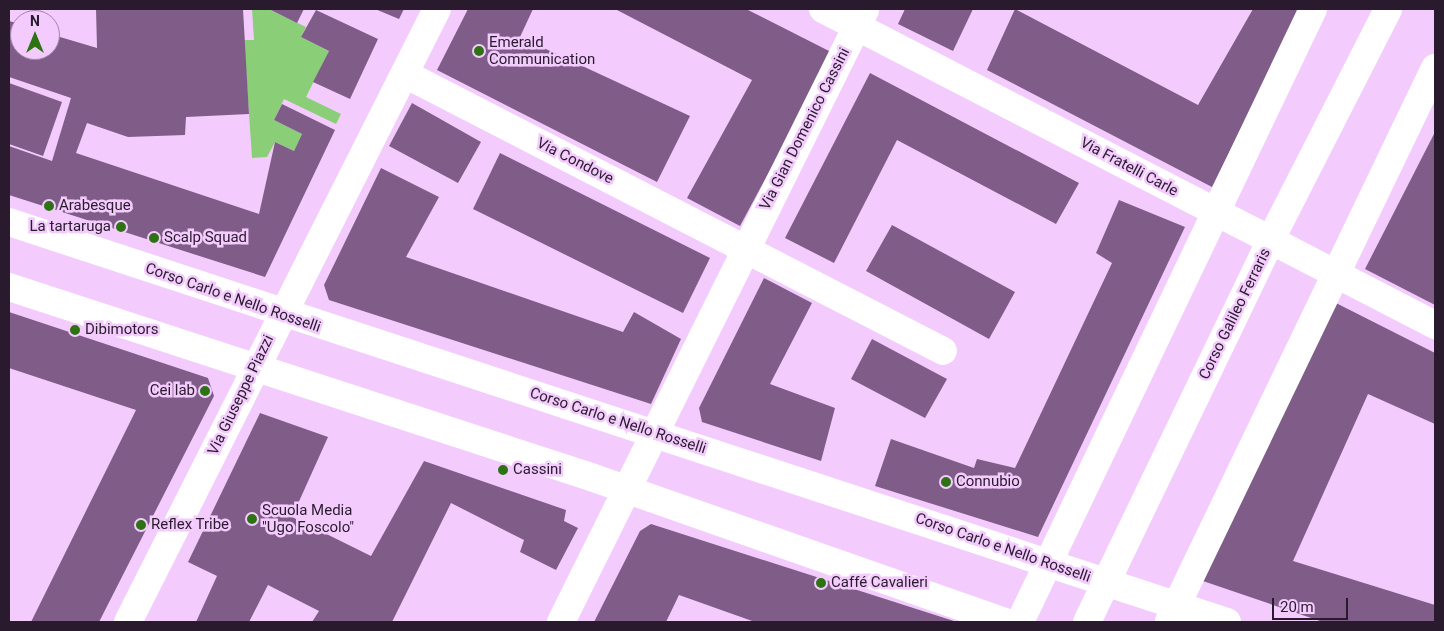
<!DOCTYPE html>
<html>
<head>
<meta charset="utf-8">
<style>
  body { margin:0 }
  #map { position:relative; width:1444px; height:631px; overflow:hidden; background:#f3ccfd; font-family:Roboto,sans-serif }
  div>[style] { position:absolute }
  .green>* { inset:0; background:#8acf77 }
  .building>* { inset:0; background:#7f5d88 }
  .minor>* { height:28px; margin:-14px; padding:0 14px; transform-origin:14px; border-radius:14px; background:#fff }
  .major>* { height:28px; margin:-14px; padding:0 14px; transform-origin:14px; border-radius:14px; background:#fff }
  .dots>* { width:14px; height:14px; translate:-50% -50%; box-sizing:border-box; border:2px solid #f3ccfd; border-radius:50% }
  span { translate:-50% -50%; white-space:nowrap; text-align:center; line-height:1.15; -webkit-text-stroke:5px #f3ccfd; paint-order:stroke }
  .poi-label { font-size:15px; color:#291b2d }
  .left { translate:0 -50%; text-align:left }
  .right { translate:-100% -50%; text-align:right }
  .street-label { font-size:15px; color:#291b2d }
  .frame { position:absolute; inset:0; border:10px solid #291b2d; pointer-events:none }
  .north { position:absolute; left:10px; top:10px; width:50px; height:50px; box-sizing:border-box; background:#f3ccfd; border:1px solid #a285aa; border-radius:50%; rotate:0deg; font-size:14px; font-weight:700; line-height:20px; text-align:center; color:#291b2d }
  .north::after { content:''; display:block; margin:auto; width:18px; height:22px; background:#2d7314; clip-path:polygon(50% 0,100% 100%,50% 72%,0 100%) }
  .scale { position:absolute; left:1272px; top:598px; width:76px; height:22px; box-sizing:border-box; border:2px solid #291b2d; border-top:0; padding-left:6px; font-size:15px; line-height:18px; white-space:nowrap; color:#291b2d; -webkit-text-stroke:4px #f3ccfd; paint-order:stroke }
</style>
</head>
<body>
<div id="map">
  <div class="green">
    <div style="clip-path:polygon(252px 9px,269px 9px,306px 27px,301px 37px,329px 51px,306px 97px,341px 114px,336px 124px,284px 99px,274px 120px,302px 134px,294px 151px,275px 142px,267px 157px,252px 158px,244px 40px,254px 40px)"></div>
  </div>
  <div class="building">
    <div style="clip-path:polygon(96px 9px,243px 9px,249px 114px,186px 117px,185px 135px,128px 137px,87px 123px,76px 153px,259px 214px,275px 142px,294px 151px,302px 134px,274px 120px,282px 104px,335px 130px,265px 277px,9px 195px,9px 146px,52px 161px,71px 98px,9px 77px,9px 21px,20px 24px,20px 50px,50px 50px,50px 34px,97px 48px)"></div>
    <div style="clip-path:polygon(269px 9px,304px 9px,297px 23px)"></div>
    <div style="clip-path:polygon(375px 9px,404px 9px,399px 19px)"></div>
    <div style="clip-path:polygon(468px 9px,533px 9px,520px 37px,690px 116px,657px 182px,437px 70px)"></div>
    <div style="clip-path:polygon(615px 9px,746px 9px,833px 53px,740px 226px,687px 198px,752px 80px)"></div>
    <div style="clip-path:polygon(905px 9px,973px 9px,953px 51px,898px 24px)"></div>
    <div style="clip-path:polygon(1015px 9px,1198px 105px,1253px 9px,1300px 9px,1212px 187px,987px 70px)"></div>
    <div style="clip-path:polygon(316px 10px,378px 39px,350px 99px,313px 82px,329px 51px,301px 37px)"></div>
    <div style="clip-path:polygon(870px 73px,1079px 183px,1056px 224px,897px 140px,834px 263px,785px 238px)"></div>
    <div style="clip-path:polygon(9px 83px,62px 102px,43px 156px,9px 144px)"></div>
    <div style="clip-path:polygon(412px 103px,481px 142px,458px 183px,389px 146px)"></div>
    <div style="clip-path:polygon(1435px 132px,1435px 305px,1365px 269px)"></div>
    <div style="clip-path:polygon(500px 153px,710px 258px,683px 313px,473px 209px)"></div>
    <div style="clip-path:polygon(381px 168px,439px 197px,406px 257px,623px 332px,634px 312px,681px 339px,651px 404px,329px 300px,324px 285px)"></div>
    <div style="clip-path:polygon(1119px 200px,1185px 227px,1038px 537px,875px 486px,891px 439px,974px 468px,977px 459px,1015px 468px,1112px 263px,1096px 253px)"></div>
    <div style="clip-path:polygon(892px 225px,1015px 292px,989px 339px,866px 271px)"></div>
    <div style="clip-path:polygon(764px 278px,812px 303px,770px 384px,835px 408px,821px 461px,702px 422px,699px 408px)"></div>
    <div style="clip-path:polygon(1334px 302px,1435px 353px,1435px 424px,1368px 394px,1293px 561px,1435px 605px,1435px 622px,1323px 622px,1200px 580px)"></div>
    <div style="clip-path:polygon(9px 312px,208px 378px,214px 396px,99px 622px,31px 622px,136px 410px,9px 368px)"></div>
    <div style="clip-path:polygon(872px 339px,947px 379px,925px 418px,851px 379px)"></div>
    <div style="clip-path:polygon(260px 413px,328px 437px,292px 517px,371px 556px,424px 461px,566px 510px,564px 521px,578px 528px,556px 570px,520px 552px,524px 540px,451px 503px,392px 622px,312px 622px,319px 611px,268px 585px,249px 622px,196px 622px,217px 576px,188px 562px)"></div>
    <div style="clip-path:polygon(651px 524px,957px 622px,755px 622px,679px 595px,666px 622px,594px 622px,640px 531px)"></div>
  </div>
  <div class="minor">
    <div style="left:823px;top:9px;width:689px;rotate:27.31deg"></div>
    <div style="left:405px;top:74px;width:605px;rotate:27.24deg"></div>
    <div style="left:9px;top:222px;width:1282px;rotate:18.18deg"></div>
    <div style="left:9px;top:287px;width:612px;rotate:18.08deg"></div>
    <div style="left:591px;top:477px;width:440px;rotate:19.3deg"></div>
    <div style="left:1169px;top:621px;width:614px;rotate:-64.31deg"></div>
    <div style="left:128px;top:622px;width:686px;rotate:-63.25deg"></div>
    <div style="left:561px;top:622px;width:683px;rotate:-63.58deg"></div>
    <div style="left:1020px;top:622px;width:679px;rotate:-64.45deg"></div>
  </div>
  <div class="major">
    <div style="left:1087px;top:622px;width:423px;rotate:-64.3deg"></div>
    <div style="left:1270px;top:241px;width:260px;rotate:-63deg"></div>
  </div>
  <div class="dots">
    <div style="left:479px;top:51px;background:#2d7314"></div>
    <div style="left:49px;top:206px;background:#2d7314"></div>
    <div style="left:121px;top:227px;background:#2d7314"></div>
    <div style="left:154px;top:238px;background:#2d7314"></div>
    <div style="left:75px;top:330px;background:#2d7314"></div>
    <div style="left:205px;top:391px;background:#2d7314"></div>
    <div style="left:503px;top:470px;background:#2d7314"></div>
    <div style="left:946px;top:482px;background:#2d7314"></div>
    <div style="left:252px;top:519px;background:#2d7314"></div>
    <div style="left:141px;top:525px;background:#2d7314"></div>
    <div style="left:821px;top:583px;background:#2d7314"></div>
  </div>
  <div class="poi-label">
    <span class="left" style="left:489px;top:51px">Emerald<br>Communication</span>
    <span class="left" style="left:59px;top:206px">Arabesque</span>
    <span class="right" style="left:111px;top:227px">La tartaruga</span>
    <span class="left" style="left:164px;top:238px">Scalp Squad</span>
    <span class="left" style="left:85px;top:330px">Dibimotors</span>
    <span class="right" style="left:195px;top:391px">Cei lab</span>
    <span class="left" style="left:513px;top:470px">Cassini</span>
    <span class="left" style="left:956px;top:482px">Connubio</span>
    <span class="left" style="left:262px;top:519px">Scuola Media<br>"Ugo Foscolo"</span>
    <span class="left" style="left:151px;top:525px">Reflex Tribe</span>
    <span class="left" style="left:831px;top:583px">Caffé Cavalieri</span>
  </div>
  <div class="street-label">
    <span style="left:805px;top:129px;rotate:-63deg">Via Gian Domenico Cassini</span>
    <span style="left:575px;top:161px;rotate:27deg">Via Condove</span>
    <span style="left:1129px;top:167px;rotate:28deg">Via Fratelli Carle</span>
    <span style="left:233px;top:298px;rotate:19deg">Corso Carlo e Nello Rosselli</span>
    <span style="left:1235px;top:314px;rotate:-64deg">Corso Galileo Ferraris</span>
    <span style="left:241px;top:395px;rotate:-64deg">Via Giuseppe Piazzi</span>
    <span style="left:618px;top:421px;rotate:18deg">Corso Carlo e Nello Rosselli</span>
    <span style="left:1003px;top:548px;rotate:19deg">Corso Carlo e Nello Rosselli</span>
  </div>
  <div class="frame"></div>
  <div class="north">N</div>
  <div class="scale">20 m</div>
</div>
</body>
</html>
